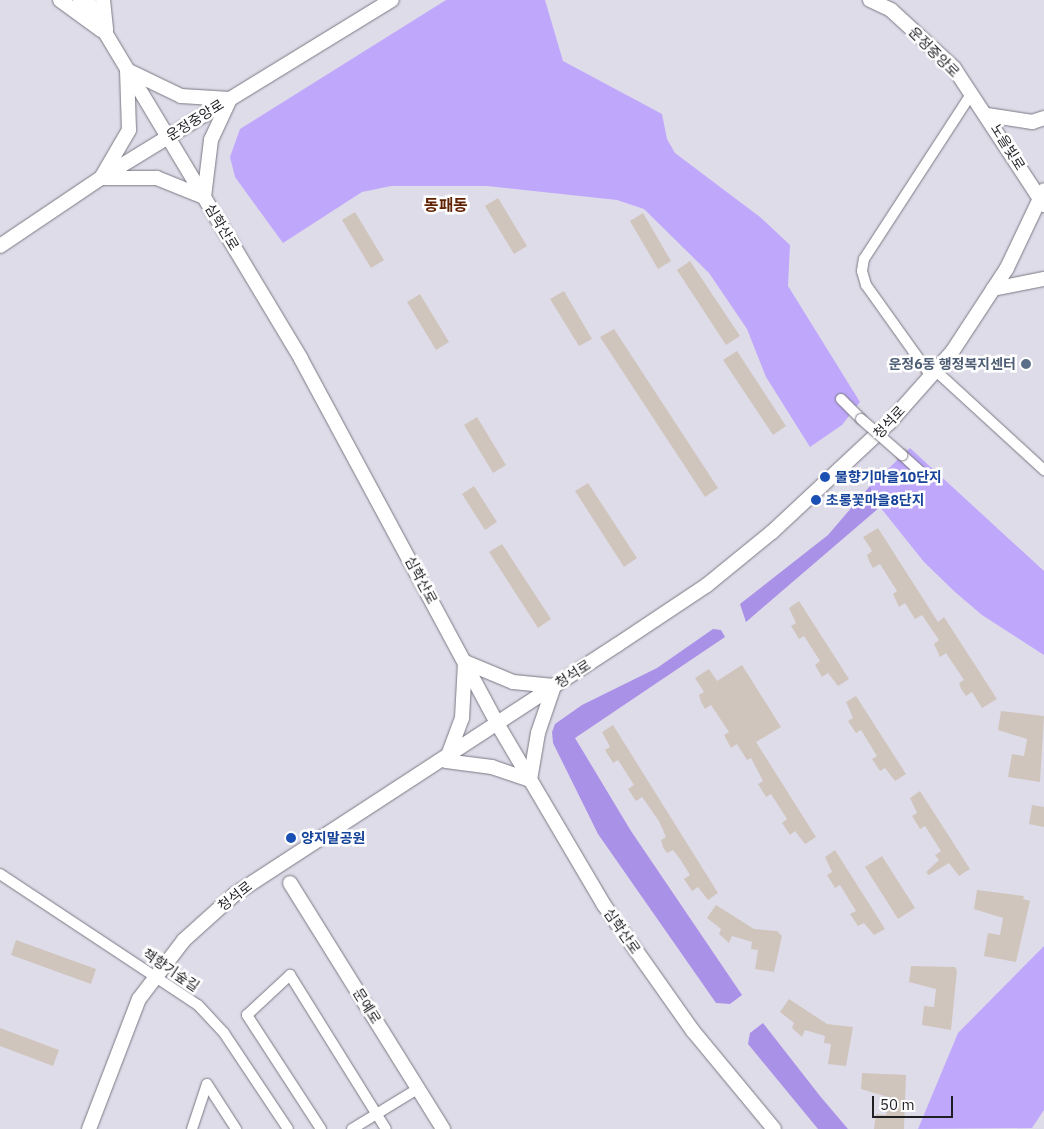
<!DOCTYPE html>
<html>
<head>
<meta charset="utf-8">
<style>
  body { margin:0 }
  #map { position:relative; width:1044px; height:1129px; overflow:hidden; background:#dfdce9; font-family:"IBM Plex Sans","Noto Sans KR",sans-serif }
  div>[style] { position:absolute }
  .green>* { inset:0; background:#bfa8fb }
  .forest>* { inset:0; background:#aa91e8 }
  .building>* { inset:0; background:#cfc5bc }
  .roads { filter:drop-shadow(0 0 1px #7b7883) drop-shadow(0 0 1px #7b7883) }
  .street>* { height:10px; margin:-5px; padding:0 5px; transform-origin:5px; border-radius:5px; background:#fff }
  .secondary>* { height:14px; margin:-7px; padding:0 7px; transform-origin:7px; border-radius:7px; background:#fff }
  .bridges { filter:drop-shadow(0 0 1px #7b7883) drop-shadow(0 0 1px #7b7883) }
  .street-bridge>* { height:10px; margin:-5px; padding:0 5px; transform-origin:5px; border-radius:5px; background:#fff }
  .dots>* { width:14px; height:14px; translate:-50% -50%; box-sizing:border-box; border:2px solid #fff; border-radius:50% }
  span { translate:-50% -50%; white-space:nowrap; text-align:center; line-height:1.15; -webkit-text-stroke:5px #fff; paint-order:stroke }
  .street-label { font-size:14px; color:#201f24 }
  .service-label { font-size:14px; color:#4e5e75; font-weight:700 }
  .right { translate:-100% -50%; text-align:right }
  .transit-label { font-size:14px; color:#164399; font-weight:700 }
  .left { translate:0 -50%; text-align:left }
  .quarter-label { font-size:16px; color:#602101; font-weight:700 }
  .scale { position:absolute; left:872px; top:1096px; width:81px; height:22px; box-sizing:border-box; border:2px solid #201f24; border-top:0; padding-left:6px; font-size:15px; line-height:18px; white-space:nowrap; color:#201f24; -webkit-text-stroke:4px #fff; paint-order:stroke }
</style>
</head>
<body>
<div id="map">
  <div class="green">
    <div style="clip-path:polygon(446px 0,545px 0,563px 61px,662px 114px,667px 139px,675px 153px,760px 217px,790px 245px,788px 286px,860px 402px,842px 425px,810px 447px,766px 377px,747px 329px,709px 273px,644px 209px,617px 200px,487px 186px,391px 186px,362px 192px,283px 243px,235px 177px,230px 157px,240px 129px)"></div>
    <div style="clip-path:polygon(910px 448px,1044px 571px,1044px 655px,982px 615px,955px 592px,924px 562px,880px 507px,870px 486px)"></div>
    <div style="clip-path:polygon(1044px 946px,1044px 1110px,1032px 1128px,918px 1129px,958px 1033px)"></div>
  </div>
  <div class="forest">
    <div style="clip-path:polygon(870px 486px,880px 507px,746px 622px,740px 604px,828px 535px)"></div>
    <div style="clip-path:polygon(713px 629px,721px 630px,725px 637px,575px 738px,631px 831px,742px 995px,730px 1004px,716px 1003px,598px 834px,553px 743px,552px 732px,555px 724px,582px 705px,657px 668px)"></div>
    <div style="clip-path:polygon(763px 1023px,820px 1096px,848px 1129px,818px 1129px,748px 1044px,750px 1033px)"></div>
  </div>
  <div class="building">
    <div style="clip-path:polygon(498px 198px,527px 246px,514px 254px,485px 206px)"></div>
    <div style="clip-path:polygon(355px 212px,384px 260px,371px 268px,342px 220px)"></div>
    <div style="clip-path:polygon(643px 213px,671px 261px,658px 269px,630px 221px)"></div>
    <div style="clip-path:polygon(690px 261px,740px 336px,726px 345px,677px 270px)"></div>
    <div style="clip-path:polygon(564px 291px,592px 339px,579px 346px,550px 299px)"></div>
    <div style="clip-path:polygon(420px 294px,449px 342px,436px 350px,407px 302px)"></div>
    <div style="clip-path:polygon(614px 329px,718px 488px,705px 497px,600px 337px)"></div>
    <div style="clip-path:polygon(737px 351px,786px 426px,773px 435px,723px 360px)"></div>
    <div style="clip-path:polygon(477px 417px,506px 465px,493px 473px,464px 425px)"></div>
    <div style="clip-path:polygon(588px 483px,637px 558px,624px 567px,575px 491px)"></div>
    <div style="clip-path:polygon(474px 486px,497px 522px,485px 530px,462px 494px)"></div>
    <div style="clip-path:polygon(878px 528px,938px 622px,944px 617px,997px 699px,982px 708px,972px 692px,966px 696px,961px 689px,959px 683px,964px 680px,946px 653px,940px 657px,934px 644px,939px 640px,922px 615px,915px 619px,905px 603px,899px 607px,893px 594px,897px 591px,880px 564px,873px 568px,869px 561px,867px 555px,872px 551px,863px 537px)"></div>
    <div style="clip-path:polygon(502px 544px,551px 619px,538px 628px,489px 552px)"></div>
    <div style="clip-path:polygon(799px 601px,849px 679px,838px 686px,828px 673px,822px 677px,815px 665px,820px 661px,804px 636px,799px 639px,791px 626px,796px 623px,789px 608px)"></div>
    <div style="clip-path:polygon(742px 665px,781px 727px,756px 742px,816px 837px,805px 844px,795px 831px,790px 835px,782px 823px,787px 819px,771px 794px,766px 797px,758px 784px,763px 781px,751px 758px,747px 760px,737px 744px,731px 748px,724px 735px,729px 732px,711px 705px,705px 709px,701px 702px,699px 695px,704px 692px,695px 678px,709px 669px,717px 681px)"></div>
    <div style="clip-path:polygon(856px 696px,906px 774px,895px 781px,885px 768px,880px 771px,872px 759px,877px 756px,861px 730px,856px 733px,848px 721px,853px 718px,846px 702px)"></div>
    <div style="clip-path:polygon(1001px 711px,1044px 716px,1040px 782px,1008px 777px,1012px 754px,1024px 756px,1027px 739px,998px 730px)"></div>
    <div style="clip-path:polygon(613px 725px,718px 893px,708px 900px,698px 887px,692px 891px,684px 879px,690px 875px,680px 859px,673px 850px,667px 853px,663px 847px,661px 840px,666px 837px,659px 821px,642px 797px,636px 801px,628px 789px,634px 785px,618px 760px,613px 763px,605px 750px,610px 747px,602px 732px)"></div>
    <div style="clip-path:polygon(920px 791px,970px 869px,959px 876px,949px 863px,929px 875px,926px 872px,939px 860px,935px 855px,941px 851px,925px 826px,920px 829px,912px 816px,917px 813px,910px 798px)"></div>
    <div style="clip-path:polygon(1032px 805px,1044px 807px,1044px 827px,1029px 824px)"></div>
    <div style="clip-path:polygon(835px 850px,885px 929px,874px 935px,864px 923px,858px 926px,850px 914px,856px 911px,840px 885px,835px 888px,827px 875px,832px 872px,825px 857px)"></div>
    <div style="clip-path:polygon(882px 856px,915px 908px,898px 919px,865px 867px)"></div>
    <div style="clip-path:polygon(977px 890px,1024px 896px,1023px 899px,1030px 901px,1016px 962px,984px 956px,988px 933px,1000px 935px,1003px 918px,974px 909px)"></div>
    <div style="clip-path:polygon(716px 905px,754px 929px,777px 931px,782px 936px,774px 972px,755px 969px,758px 950px,751px 949px,752px 942px,732px 936px,729px 943px,719px 934px,721px 929px,707px 918px)"></div>
    <div style="clip-path:polygon(16px 940px,96px 969px,91px 984px,11px 955px)"></div>
    <div style="clip-path:polygon(911px 966px,955px 967px,957px 971px,951px 1030px,922px 1025px,924px 1006px,934px 1007px,936px 989px,909px 982px)"></div>
    <div style="clip-path:polygon(789px 999px,827px 1024px,853px 1027px,846px 1066px,828px 1064px,831px 1044px,824px 1043px,825px 1036px,805px 1030px,802px 1037px,792px 1028px,794px 1023px,780px 1012px)"></div>
    <div style="clip-path:polygon(0 1028px,59px 1050px,53px 1066px,0 1046px)"></div>
    <div style="clip-path:polygon(862px 1073px,906px 1075px,904px 1129px,874px 1129px,876px 1114px,886px 1115px,888px 1097px,861px 1089px)"></div>
  </div>
  <div class="roads">
    <div class="street">
      <div style="left:936px;top:371px;width:147px;rotate:42.5deg"></div>
      <div style="left:931px;top:376px;width:112px;rotate:-125.5deg"></div>
      <div style="left:866px;top:285px;width:15px;rotate:-106deg"></div>
      <div style="left:862px;top:271px;width:12px;rotate:-81deg"></div>
      <div style="left:864px;top:259px;width:198px;rotate:-57deg"></div>
      <div style="left:841px;top:399px;width:28px;rotate:45deg"></div>
      <div style="left:902px;top:455px;width:25px;rotate:42deg"></div>
      <div style="left:0;top:874px;width:237px;rotate:33.5deg"></div>
      <div style="left:198px;top:1005px;width:38px;rotate:47deg"></div>
      <div style="left:224px;top:1033px;width:115px;rotate:56.3deg"></div>
      <div style="left:192px;top:1129px;width:47px;rotate:-71.6deg"></div>
      <div style="left:207px;top:1084px;width:54px;rotate:57.2deg"></div>
      <div style="left:321px;top:1129px;width:136px;rotate:-123deg"></div>
      <div style="left:247px;top:1015px;width:59px;rotate:-42.9deg"></div>
      <div style="left:290px;top:975px;width:181px;rotate:58.1deg"></div>
      <div style="left:352px;top:1129px;width:79px;rotate:-31.5deg"></div>
    </div>
    <div class="secondary">
      <div style="left:60px;top:0;width:51px;rotate:36.2deg"></div>
      <div style="left:80px;top:0;width:20px;rotate:45deg"></div>
      <div style="left:94px;top:14px;width:15px;rotate:-113deg"></div>
      <div style="left:103px;top:0;width:30px;rotate:84deg"></div>
      <div style="left:870px;top:0;width:23px;rotate:25deg"></div>
      <div style="left:891px;top:10px;width:86px;rotate:42.6deg"></div>
      <div style="left:954px;top:68px;width:164px;rotate:56.7deg"></div>
      <div style="left:94px;top:14px;width:402px;rotate:59deg"></div>
      <div style="left:301px;top:359px;width:416px;rotate:61.7deg"></div>
      <div style="left:498px;top:725px;width:209px;rotate:59.5deg"></div>
      <div style="left:604px;top:905px;width:154px;rotate:54.8deg"></div>
      <div style="left:693px;top:1031px;width:127px;rotate:50.4deg"></div>
      <div style="left:127px;top:70px;width:60px;rotate:25.7deg"></div>
      <div style="left:181px;top:96px;width:49px;rotate:3.5deg"></div>
      <div style="left:230px;top:99px;width:45px;rotate:114.9deg"></div>
      <div style="left:211px;top:140px;width:57px;rotate:97deg"></div>
      <div style="left:204px;top:197px;width:51px;rotate:-158deg"></div>
      <div style="left:157px;top:178px;width:56px;rotate:180deg"></div>
      <div style="left:101px;top:178px;width:56px;rotate:-59.7deg"></div>
      <div style="left:129px;top:130px;width:60px;rotate:-91.9deg"></div>
      <div style="left:987px;top:115px;width:46px;rotate:8.8deg"></div>
      <div style="left:1032px;top:122px;width:13px;rotate:-18deg"></div>
      <div style="left:0;top:246px;width:122px;rotate:-34deg"></div>
      <div style="left:101px;top:178px;width:341px;rotate:-31.5deg"></div>
      <div style="left:993px;top:289px;width:52px;rotate:-11.1deg"></div>
      <div style="left:465px;top:662px;width:52px;rotate:22.6deg"></div>
      <div style="left:513px;top:682px;width:41px;rotate:5.6deg"></div>
      <div style="left:554px;top:686px;width:50px;rotate:108.8deg"></div>
      <div style="left:538px;top:733px;width:48px;rotate:99.7deg"></div>
      <div style="left:530px;top:780px;width:40px;rotate:-161.1deg"></div>
      <div style="left:492px;top:767px;width:46px;rotate:-172.6deg"></div>
      <div style="left:446px;top:761px;width:46px;rotate:-69.6deg"></div>
      <div style="left:462px;top:718px;width:56px;rotate:-86.9deg"></div>
      <div style="left:290px;top:883px;width:290px;rotate:58.1deg"></div>
      <div style="left:89px;top:1129px;width:139px;rotate:-69deg"></div>
      <div style="left:139px;top:999px;width:74px;rotate:-52.7deg"></div>
      <div style="left:184px;top:940px;width:69px;rotate:-42deg"></div>
      <div style="left:235px;top:894px;width:456px;rotate:-33.1deg"></div>
      <div style="left:617px;top:645px;width:108px;rotate:-33.7deg"></div>
      <div style="left:707px;top:585px;width:84px;rotate:-39.2deg"></div>
      <div style="left:772px;top:532px;width:160px;rotate:-43deg"></div>
      <div style="left:889px;top:423px;width:95px;rotate:-48.4deg"></div>
      <div style="left:952px;top:352px;width:100px;rotate:-56.8deg"></div>
      <div style="left:1007px;top:268px;width:86px;rotate:-64.6deg"></div>
    </div>
  </div>
  <div class="bridges">
    <div class="street-bridge">
      <div style="left:861px;top:419px;width:55px;rotate:41.3deg"></div>
    </div>
  </div>
  <div class="dots">
    <div style="left:1026px;top:364px;background:#5c6f8a"></div>
    <div style="left:825px;top:477px;background:#1a4fb4"></div>
    <div style="left:816px;top:500px;background:#1a4fb4"></div>
    <div style="left:291px;top:838px;background:#1a4fb4"></div>
  </div>
  <div class="street-label">
    <span style="left:934px;top:52px;rotate:45deg">운정중앙로</span>
    <span style="left:195px;top:120px;rotate:-32deg">운정중앙로</span>
    <span style="left:1008px;top:147px;rotate:58deg">노을빛로</span>
    <span style="left:222px;top:227px;rotate:59deg">심학산로</span>
    <span style="left:889px;top:422px;rotate:-47deg">청석로</span>
    <span style="left:421px;top:580px;rotate:62deg">심학산로</span>
    <span style="left:573px;top:674px;rotate:-33deg">청석로</span>
    <span style="left:235px;top:896px;rotate:-38deg">청석로</span>
    <span style="left:622px;top:931px;rotate:55deg">심학산로</span>
    <span style="left:171px;top:970px;rotate:34deg">책향기숲길</span>
    <span style="left:367px;top:1006px;rotate:58deg">문예로</span>
  </div>
  <div class="service-label">
    <span class="right" style="left:1016px;top:364px">운정6동 행정복지센터</span>
  </div>
  <div class="transit-label">
    <span class="left" style="left:835px;top:477px">물향기마을10단지</span>
    <span class="left" style="left:826px;top:500px">초롱꽃마을8단지</span>
    <span class="left" style="left:301px;top:838px">양지말공원</span>
  </div>
  <div class="quarter-label">
    <span style="left:446px;top:205px">동패동</span>
  </div>
  <div class="scale">50 m</div>
</div>
</body>
</html>
